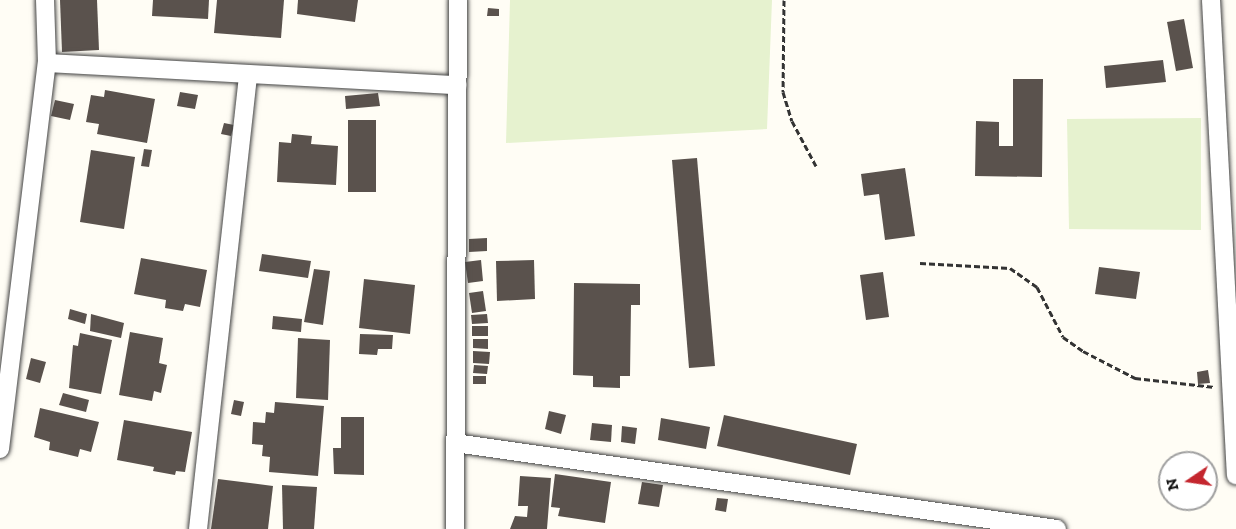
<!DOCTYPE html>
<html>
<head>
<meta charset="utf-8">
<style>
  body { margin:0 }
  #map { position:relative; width:1236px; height:529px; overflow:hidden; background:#fffdf5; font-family:"Zilla Slab",serif }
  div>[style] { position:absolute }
  .pitch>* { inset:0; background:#e6f2cf }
  .building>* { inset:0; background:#5a524d }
  .path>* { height:3px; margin-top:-1.5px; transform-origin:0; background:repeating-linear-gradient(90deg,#333 0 6px,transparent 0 9px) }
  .roads { filter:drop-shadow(0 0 2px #444) drop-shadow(0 0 2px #444) }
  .street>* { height:18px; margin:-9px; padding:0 9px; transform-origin:9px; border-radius:9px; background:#fff }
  span { translate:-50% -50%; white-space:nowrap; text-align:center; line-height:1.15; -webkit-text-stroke:6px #fff; paint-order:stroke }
  .north { position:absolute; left:1158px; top:451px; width:60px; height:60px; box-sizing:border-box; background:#fff; border:2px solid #a0a0a0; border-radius:50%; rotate:257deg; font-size:16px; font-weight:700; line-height:24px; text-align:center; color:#111 }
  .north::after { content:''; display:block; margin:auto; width:21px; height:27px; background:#c4262e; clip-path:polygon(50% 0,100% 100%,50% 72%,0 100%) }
</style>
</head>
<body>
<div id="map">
  <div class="pitch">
    <div style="clip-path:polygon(510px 0,772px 0,767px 129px,506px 143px)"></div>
    <div style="clip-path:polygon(1201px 118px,1201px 230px,1069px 229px,1067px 119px)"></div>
  </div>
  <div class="building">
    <div style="clip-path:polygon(60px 0,97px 0,99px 50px,62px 52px)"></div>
    <div style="clip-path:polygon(153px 0,209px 0,208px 19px,152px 16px)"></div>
    <div style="clip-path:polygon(217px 0,284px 0,281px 38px,214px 33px)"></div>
    <div style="clip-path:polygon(298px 0,358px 0,355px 22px,297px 14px)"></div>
    <div style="clip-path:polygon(488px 8px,499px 9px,499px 16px,487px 16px)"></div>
    <div style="clip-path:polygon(1184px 19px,1193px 68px,1176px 71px,1167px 22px)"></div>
    <div style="clip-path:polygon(1163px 60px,1166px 82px,1106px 88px,1104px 66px)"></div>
    <div style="clip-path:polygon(1013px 79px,1043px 79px,1042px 177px,975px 176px,976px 121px,999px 122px,999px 146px,1013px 146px)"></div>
    <div style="clip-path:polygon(105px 90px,155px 99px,147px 143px,97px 134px,99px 124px,86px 122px,91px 95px,104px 97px)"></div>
    <div style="clip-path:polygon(180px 92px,198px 95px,195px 109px,177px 106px)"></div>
    <div style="clip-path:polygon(378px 93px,380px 106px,346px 109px,345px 96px)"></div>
    <div style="clip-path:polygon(55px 100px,74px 104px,70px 120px,51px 116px)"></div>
    <div style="clip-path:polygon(348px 120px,376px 120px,376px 192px,348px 192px)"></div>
    <div style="clip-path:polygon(224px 123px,234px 125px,231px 136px,221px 134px)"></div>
    <div style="clip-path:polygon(292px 134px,312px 136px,311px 144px,338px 146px,336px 185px,277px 182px,279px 142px,291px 143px)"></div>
    <div style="clip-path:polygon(144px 149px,152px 150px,149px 167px,141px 166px)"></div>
    <div style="clip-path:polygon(91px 150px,135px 157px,124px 229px,80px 222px)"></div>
    <div style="clip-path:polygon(697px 158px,715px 366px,689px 368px,672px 160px)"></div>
    <div style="clip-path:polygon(905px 168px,915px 236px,885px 240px,879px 194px,864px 196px,861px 174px)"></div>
    <div style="clip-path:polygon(487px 238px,487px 251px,469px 252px,469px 239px)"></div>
    <div style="clip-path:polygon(262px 254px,311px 261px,308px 278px,259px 271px)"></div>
    <div style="clip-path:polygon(141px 258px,207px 270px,200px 307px,185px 304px,183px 311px,165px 308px,166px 300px,134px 294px)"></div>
    <div style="clip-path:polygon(481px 260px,483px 281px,468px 283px,465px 262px)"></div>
    <div style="clip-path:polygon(534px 260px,535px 299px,497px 301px,496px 261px)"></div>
    <div style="clip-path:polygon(1099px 267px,1140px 272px,1136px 299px,1095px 294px)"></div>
    <div style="clip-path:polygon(314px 269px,330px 271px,323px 325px,304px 322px)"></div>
    <div style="clip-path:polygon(883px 272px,889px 317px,866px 320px,860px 275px)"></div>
    <div style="clip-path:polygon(364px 279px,415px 285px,410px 334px,359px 328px)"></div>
    <div style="clip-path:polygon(574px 283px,640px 284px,640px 305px,631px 305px,630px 376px,620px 376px,620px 388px,593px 387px,593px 376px,573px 375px)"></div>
    <div style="clip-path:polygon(483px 291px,486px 311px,472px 313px,469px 293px)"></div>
    <div style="clip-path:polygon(70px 309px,87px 314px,85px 324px,68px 319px)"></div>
    <div style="clip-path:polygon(91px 314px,124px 323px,121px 338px,90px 331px)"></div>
    <div style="clip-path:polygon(487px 314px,488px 323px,472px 324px,471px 315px)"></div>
    <div style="clip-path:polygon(273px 316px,302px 319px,301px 332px,272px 329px)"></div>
    <div style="clip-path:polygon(472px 326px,488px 326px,488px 336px,472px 336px)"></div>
    <div style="clip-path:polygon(130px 332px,163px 338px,159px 363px,167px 365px,161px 393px,154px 391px,152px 401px,119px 395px)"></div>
    <div style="clip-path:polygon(80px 333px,112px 340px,101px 394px,69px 388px,73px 345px,78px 346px)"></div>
    <div style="clip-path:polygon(360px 334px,393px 335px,392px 349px,378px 349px,377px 355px,359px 354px)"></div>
    <div style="clip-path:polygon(298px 338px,330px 340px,328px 400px,296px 398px)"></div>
    <div style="clip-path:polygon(473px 339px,488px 339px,488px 349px,473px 348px)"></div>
    <div style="clip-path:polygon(473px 351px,490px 352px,489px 364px,473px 363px)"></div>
    <div style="clip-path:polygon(31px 358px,46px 362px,40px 383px,26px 379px)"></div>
    <div style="clip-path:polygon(474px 365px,488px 366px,487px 374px,473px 373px)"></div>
    <div style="clip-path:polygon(1208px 370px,1210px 383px,1198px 384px,1197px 372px)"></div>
    <div style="clip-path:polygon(473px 376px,486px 376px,486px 384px,473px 384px)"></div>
    <div style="clip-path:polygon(63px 393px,89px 400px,86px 412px,59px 405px)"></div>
    <div style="clip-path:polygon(234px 400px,244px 402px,241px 416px,231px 414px)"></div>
    <div style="clip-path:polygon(275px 402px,324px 406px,318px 476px,269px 472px,270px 457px,262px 456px,263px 445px,252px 444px,253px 422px,265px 423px,266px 412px,274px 413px)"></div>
    <div style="clip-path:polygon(40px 408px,99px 422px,91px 452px,80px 449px,78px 457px,49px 450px,50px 442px,34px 437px)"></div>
    <div style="clip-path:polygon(549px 411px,566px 415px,561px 434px,545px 429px)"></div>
    <div style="clip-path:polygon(724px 415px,857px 444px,850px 475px,717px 446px)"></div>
    <div style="clip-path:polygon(341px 417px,364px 417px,364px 475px,334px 474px,333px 448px,341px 448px)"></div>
    <div style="clip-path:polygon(661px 418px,710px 427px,706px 449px,658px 440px)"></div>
    <div style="clip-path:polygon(124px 420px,192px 432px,185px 472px,176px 471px,175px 475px,153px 471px,154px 467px,117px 460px)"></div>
    <div style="clip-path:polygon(592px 423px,612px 425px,611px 442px,590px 440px)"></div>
    <div style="clip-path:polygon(622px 426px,637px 428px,635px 444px,621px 442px)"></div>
    <div style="clip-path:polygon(555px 474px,611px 482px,605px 523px,558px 516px,560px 508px,551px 507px)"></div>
    <div style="clip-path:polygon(520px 476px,551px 478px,547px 529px,510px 529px,515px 516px,527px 517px,528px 506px,518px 506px)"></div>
    <div style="clip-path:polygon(218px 479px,273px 486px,268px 529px,211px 529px)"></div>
    <div style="clip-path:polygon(642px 482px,663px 485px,659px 507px,638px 504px)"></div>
    <div style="clip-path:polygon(282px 485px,317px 487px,314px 529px,283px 529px)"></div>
    <div style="clip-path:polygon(717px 498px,728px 499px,726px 512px,715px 510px)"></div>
  </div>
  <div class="path">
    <div style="left:784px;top:0;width:92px;rotate:90.6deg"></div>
    <div style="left:783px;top:92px;width:30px;rotate:73deg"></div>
    <div style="left:792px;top:121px;width:51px;rotate:61.9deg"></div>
    <div style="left:920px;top:263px;width:90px;rotate:3.2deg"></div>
    <div style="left:1010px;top:268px;width:33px;rotate:35deg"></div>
    <div style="left:1037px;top:287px;width:56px;rotate:62.5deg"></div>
    <div style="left:1063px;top:337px;width:24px;rotate:35deg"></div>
    <div style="left:1083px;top:351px;width:59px;rotate:27.4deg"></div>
    <div style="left:1135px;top:378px;width:80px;rotate:6.5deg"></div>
  </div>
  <div class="roads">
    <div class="street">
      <div style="left:1211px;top:0;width:476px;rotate:87deg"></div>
      <div style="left:47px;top:63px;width:411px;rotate:3.1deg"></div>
      <div style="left:455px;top:443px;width:608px;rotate:8.13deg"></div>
      <div style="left:0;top:449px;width:389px;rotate:-83.1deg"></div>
      <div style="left:47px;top:63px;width:63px;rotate:-91.8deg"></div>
      <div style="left:198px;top:529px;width:456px;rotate:-83.7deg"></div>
      <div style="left:455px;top:529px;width:529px;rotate:-89.68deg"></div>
    </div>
  </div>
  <div class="north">N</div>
</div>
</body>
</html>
